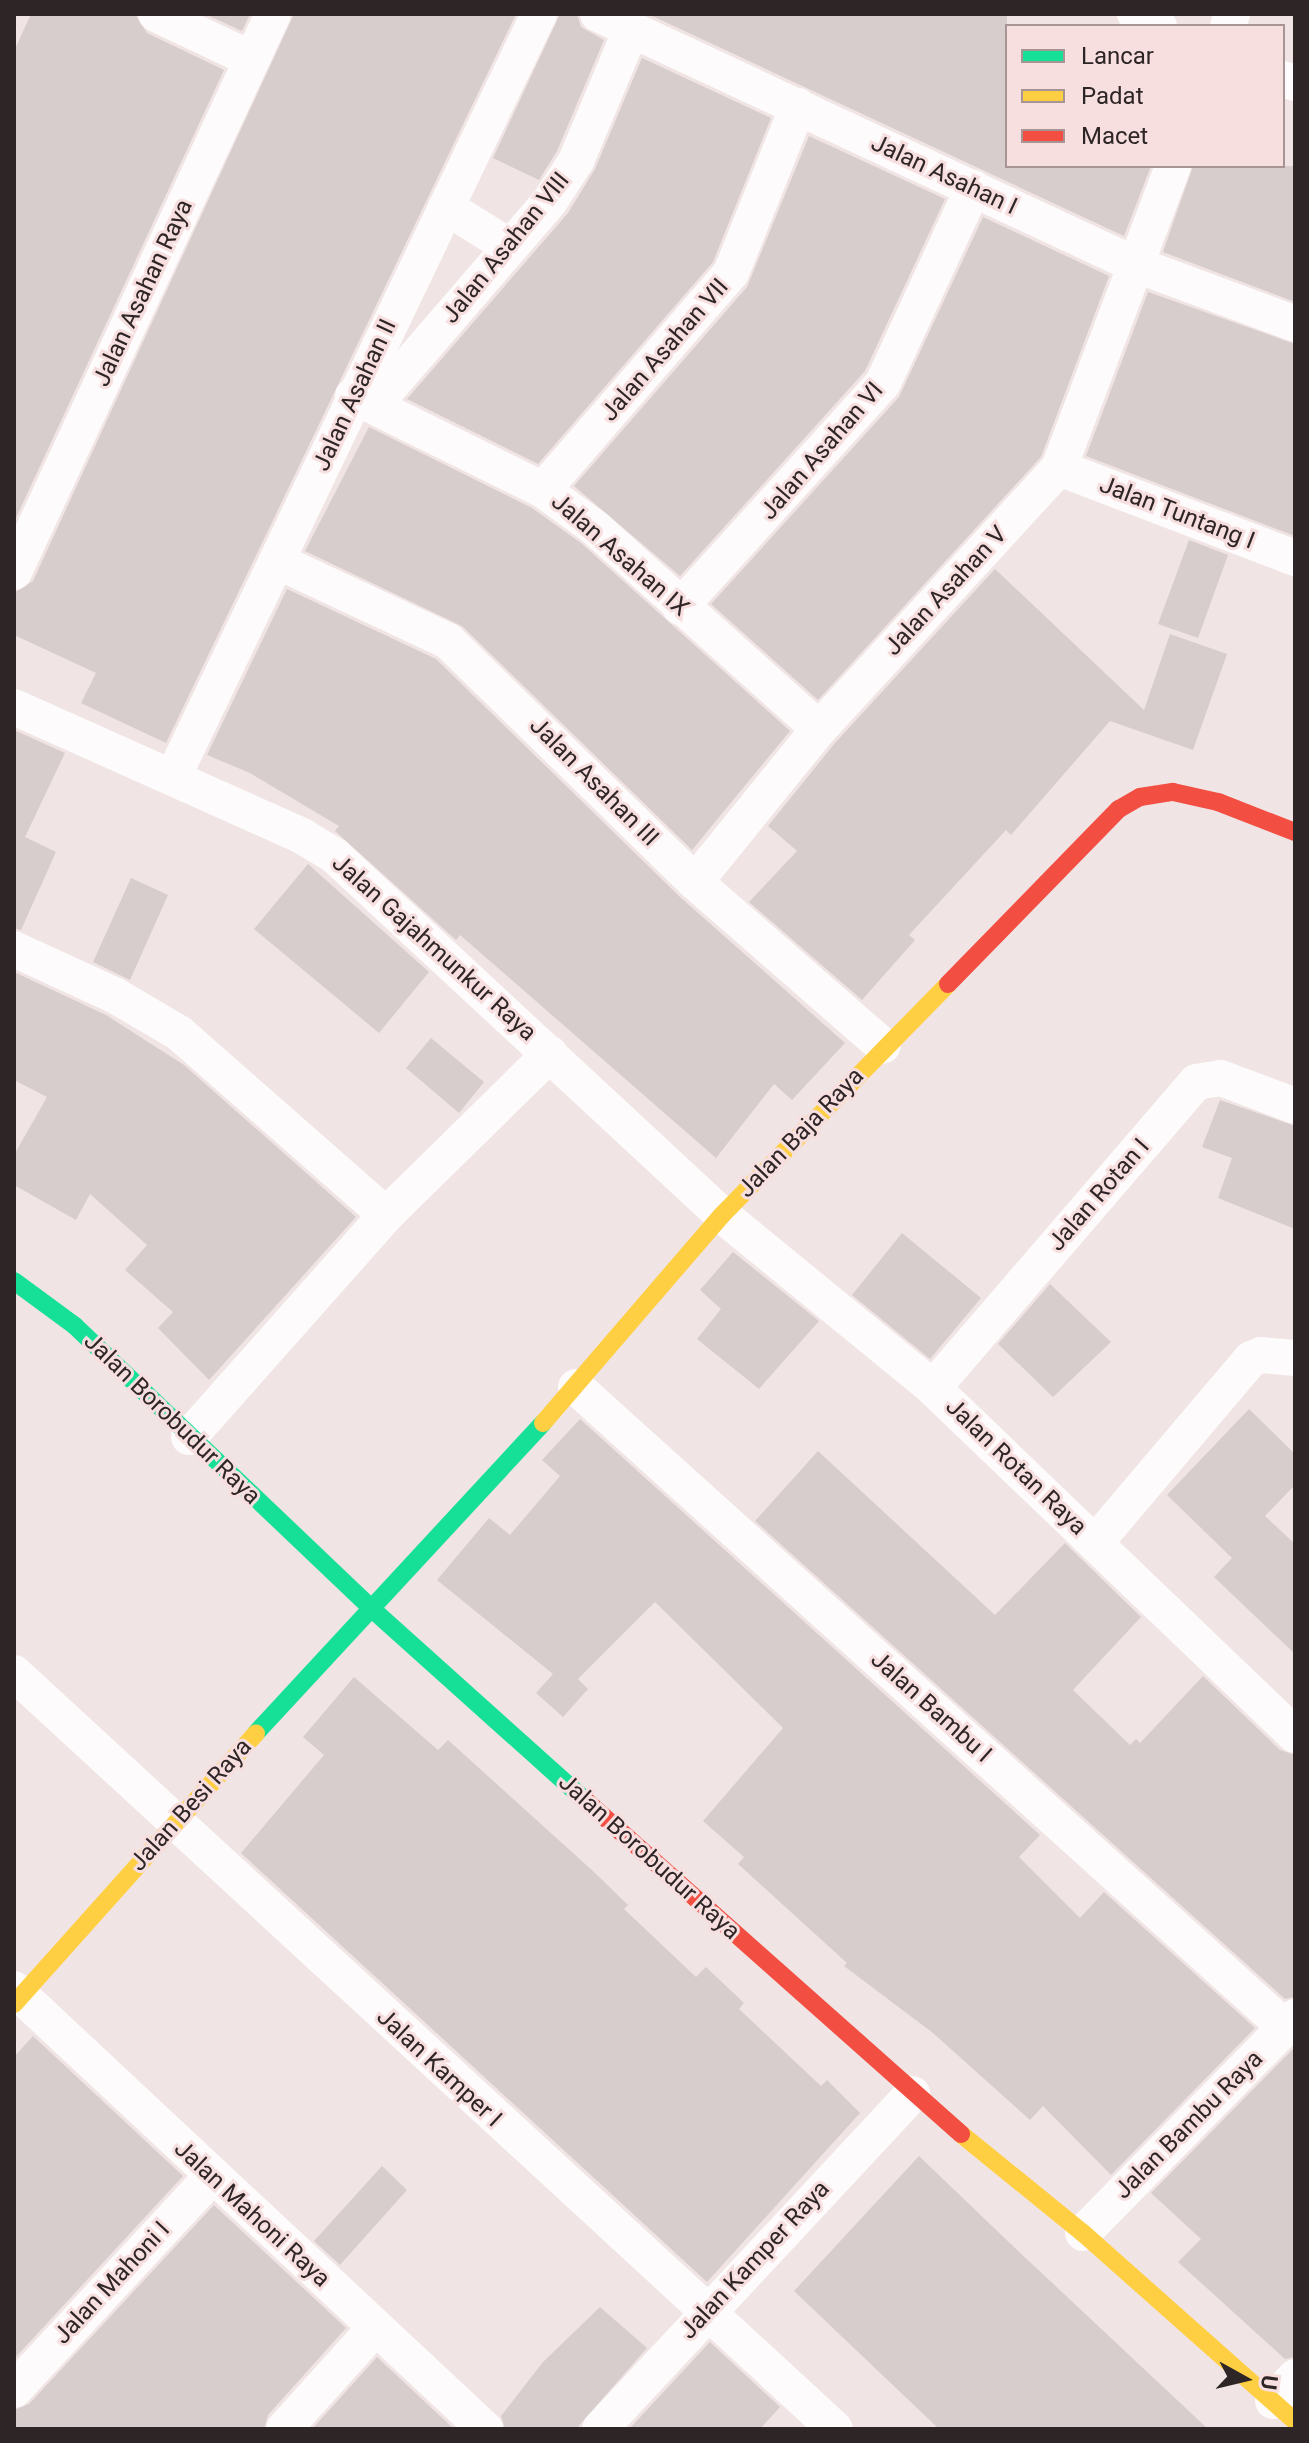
<!DOCTYPE html>
<html>
<head>
<meta charset="utf-8">
<style>
  body { margin:0 }
  #map { position:relative; width:1309px; height:2443px; overflow:hidden; background:#f1e4e4; font-family:Roboto,sans-serif }
  div>[style] { position:absolute }
  .building>* { inset:0; background:#d7cdcd }
  .street>* { height:36px; margin:-18px; padding:0 18px; transform-origin:18px; border-radius:18px; background:#fdfbfb }
  .fast>* { height:18px; margin:-9px; padding:0 9px; transform-origin:9px; border-radius:9px; background:#16e098 }
  .slow>* { height:18px; margin:-9px; padding:0 9px; transform-origin:9px; border-radius:9px; background:#ffcf43 }
  .jam>* { height:18px; margin:-9px; padding:0 9px; transform-origin:9px; border-radius:9px; background:#f24e42 }
  span { translate:-50% -50%; white-space:nowrap; text-align:center; line-height:1.15; -webkit-text-stroke:6px #f7dedf; paint-order:stroke }
  .street-label { font-size:24px; color:#2e2526 }
  .frame { position:absolute; inset:0; border:16px solid #2e2526; pointer-events:none }
  .legend { position:absolute; left:1005px; top:24px; width:280px; height:144px; box-sizing:border-box; background:#f7dedf; border:2px solid #a79495; margin:0; padding:10px 14px; list-style:none; font-size:24px; color:#2e2526 }
  .legend li { display:flex; align-items:center; gap:16px; height:40px }
  .legend b { width:40px; border:2px solid #a79495 }
  .north { position:absolute; left:1205px; top:2339px; width:80px; height:80px; -webkit-text-stroke:6px #f7dedf; paint-order:stroke; rotate:98deg; font-size:22px; font-weight:700; line-height:32px; text-align:center; color:#2e2526 }
  .north::after { content:''; display:block; margin:auto; width:28px; height:36px; background:#2e2526; clip-path:polygon(50% 0,100% 100%,50% 72%,0 100%) }
</style>
</head>
<body>
<div id="map">
  <div class="building">
    <div style="clip-path:polygon(31px 14px,135px 14px,147px 33px,224px 70px,14px 522px,14px 51px)"></div>
    <div style="clip-path:polygon(205px 14px,250px 14px,242px 31px)"></div>
    <div style="clip-path:polygon(294px 14px,516px 14px,166px 743px,81px 703px,96px 673px,14px 635px,14px 593px,33px 581px)"></div>
    <div style="clip-path:polygon(560px 14px,577px 14px,581px 27px,604px 40px,557px 151px,539px 180px,493px 158px)"></div>
    <div style="clip-path:polygon(648px 14px,1007px 14px,1007px 166px,1151px 166px,1124px 236px)"></div>
    <div style="clip-path:polygon(642px 58px,771px 118px,713px 262px,538px 464px,407px 399px,568px 213px,595px 169px)"></div>
    <div style="clip-path:polygon(809px 136px,945px 199px,865px 371px,680px 576px,574px 486px,747px 287px)"></div>
    <div style="clip-path:polygon(1193px 166px,1295px 166px,1295px 302px,1163px 252px)"></div>
    <div style="clip-path:polygon(983px 217px,1109px 276px,1041px 457px,818px 700px,711px 604px,899px 397px)"></div>
    <div style="clip-path:polygon(1148px 292px,1295px 344px,1295px 536px,1086px 456px)"></div>
    <div style="clip-path:polygon(369px 427px,532px 508px,581px 543px,790px 731px,692px 850px,462px 626px,305px 551px)"></div>
    <div style="clip-path:polygon(1189px 540px,1228px 555px,1198px 638px,1158px 624px)"></div>
    <div style="clip-path:polygon(995px 569px,1144px 710px,1170px 634px,1227px 654px,1193px 750px,1110px 721px,1011px 835px,1006px 830px,909px 935px,915px 940px,862px 1000px,749px 902px,797px 851px,768px 826px,835px 743px)"></div>
    <div style="clip-path:polygon(287px 589px,436px 659px,680px 897px,845px 1043px,792px 1100px,774px 1084px,716px 1158px,460px 935px,456px 940px,335px 831px,339px 826px,250px 773px,207px 755px)"></div>
    <div style="clip-path:polygon(14px 730px,65px 753px,25px 837px,56px 852px,21px 930px,14px 928px)"></div>
    <div style="clip-path:polygon(308px 864px,429px 972px,379px 1033px,254px 929px)"></div>
    <div style="clip-path:polygon(131px 878px,168px 895px,130px 980px,93px 962px)"></div>
    <div style="clip-path:polygon(14px 972px,106px 1015px,184px 1065px,356px 1217px,209px 1380px,158px 1328px,173px 1312px,125px 1270px,147px 1245px,90px 1194px,76px 1220px,14px 1185px,14px 1155px,47px 1097px,14px 1080px)"></div>
    <div style="clip-path:polygon(431px 1038px,484px 1082px,459px 1113px,406px 1068px)"></div>
    <div style="clip-path:polygon(1220px 1100px,1295px 1126px,1295px 1229px,1218px 1198px,1232px 1158px,1202px 1147px)"></div>
    <div style="clip-path:polygon(902px 1233px,981px 1298px,930px 1359px,852px 1295px)"></div>
    <div style="clip-path:polygon(733px 1252px,819px 1321px,759px 1389px,697px 1339px,721px 1309px,700px 1290px)"></div>
    <div style="clip-path:polygon(1050px 1284px,1111px 1342px,1053px 1397px,998px 1344px)"></div>
    <div style="clip-path:polygon(1249px 1409px,1295px 1454px,1295px 1485px,1265px 1516px,1295px 1544px,1295px 1654px,1214px 1577px,1232px 1558px,1167px 1495px)"></div>
    <div style="clip-path:polygon(580px 1419px,1040px 1835px,1019px 1857px,1080px 1918px,1104px 1892px,1255px 2028px,1111px 2175px,1043px 2106px,1030px 2120px,933px 2033px,844px 1966px,847px 1963px,738px 1864px,744px 1857px,703px 1821px,783px 1728px,655px 1602px,578px 1679px,588px 1689px,563px 1717px,536px 1693px,553px 1674px,437px 1580px,489px 1518px,510px 1535px,560px 1476px,542px 1460px)"></div>
    <div style="clip-path:polygon(818px 1451px,995px 1615px,1065px 1543px,1141px 1617px,1073px 1690px,1130px 1745px,1136px 1739px,1140px 1743px,1203px 1676px,1280px 1750px,1295px 1755px,1295px 1997px,1285px 1999px,755px 1521px)"></div>
    <div style="clip-path:polygon(354px 1677px,438px 1750px,448px 1740px,594px 1872px,628px 1905px,624px 1909px,696px 1977px,706px 1967px,744px 2003px,739px 2009px,821px 2086px,827px 2080px,860px 2113px,707px 2282px,241px 1853px,324px 1755px,303px 1737px)"></div>
    <div style="clip-path:polygon(33px 2036px,183px 2176px,14px 2359px,14px 2057px)"></div>
    <div style="clip-path:polygon(1295px 2047px,1295px 2357px,1285px 2359px,1178px 2262px,1201px 2239px,1151px 2193px)"></div>
    <div style="clip-path:polygon(919px 2156px,1015px 2248px,1208px 2429px,939px 2429px,794px 2291px)"></div>
    <div style="clip-path:polygon(382px 2166px,407px 2190px,340px 2265px,314px 2241px)"></div>
    <div style="clip-path:polygon(214px 2205px,346px 2328px,268px 2415px,264px 2429px,14px 2429px,14px 2410px,29px 2404px)"></div>
    <div style="clip-path:polygon(600px 2307px,647px 2348px,576px 2429px,505px 2429px,501px 2416px,543px 2362px)"></div>
    <div style="clip-path:polygon(710px 2342px,780px 2407px,760px 2429px,629px 2429px)"></div>
    <div style="clip-path:polygon(377px 2357px,454px 2429px,312px 2429px)"></div>
  </div>
  <div class="street">
    <div style="left:156px;top:14px;width:105px;rotate:25.3deg"></div>
    <div style="left:598px;top:14px;width:591px;rotate:25.01deg"></div>
    <div style="left:1134px;top:264px;width:172px;rotate:20.4deg"></div>
    <div style="left:1135px;top:14px;width:27px;rotate:27deg"></div>
    <div style="left:1228px;top:26px;width:13px;rotate:-72deg"></div>
    <div style="left:1283px;top:79px;width:13px;rotate:18deg"></div>
    <div style="left:446px;top:207px;width:75px;rotate:32deg"></div>
    <div style="left:353px;top:396px;width:212px;rotate:26.3deg"></div>
    <div style="left:543px;top:490px;width:63px;rotate:36deg"></div>
    <div style="left:594px;top:527px;width:302px;rotate:41.9deg"></div>
    <div style="left:374px;top:405px;width:269px;rotate:-49.2deg"></div>
    <div style="left:550px;top:201px;width:48px;rotate:-57deg"></div>
    <div style="left:576px;top:161px;width:142px;rotate:-67.2deg"></div>
    <div style="left:1059px;top:468px;width:253px;rotate:20.9deg"></div>
    <div style="left:543px;top:490px;width:287px;rotate:-49.1deg"></div>
    <div style="left:731px;top:273px;width:180px;rotate:-68.1deg"></div>
    <div style="left:277px;top:561px;width:189px;rotate:25.1deg"></div>
    <div style="left:448px;top:641px;width:345px;rotate:44.3deg"></div>
    <div style="left:695px;top:882px;width:249px;rotate:41.1deg"></div>
    <div style="left:14px;top:572px;width:615px;rotate:-65.1deg"></div>
    <div style="left:680px;top:607px;width:302px;rotate:-47.8deg"></div>
    <div style="left:883px;top:383px;width:215px;rotate:-65.2deg"></div>
    <div style="left:14px;top:707px;width:316px;rotate:24.1deg"></div>
    <div style="left:302px;top:836px;width:39px;rotate:31deg"></div>
    <div style="left:335px;top:856px;width:528px;rotate:42.85deg"></div>
    <div style="left:722px;top:1215px;width:273px;rotate:39.3deg"></div>
    <div style="left:933px;top:1388px;width:501px;rotate:43.79deg"></div>
    <div style="left:173px;top:777px;width:846px;rotate:-64.37deg"></div>
    <div style="left:695px;top:882px;width:197px;rotate:-51deg"></div>
    <div style="left:819px;top:729px;width:355px;rotate:-47.4deg"></div>
    <div style="left:1059px;top:468px;width:323px;rotate:-69.3deg"></div>
    <div style="left:14px;top:949px;width:112px;rotate:24.7deg"></div>
    <div style="left:116px;top:996px;width:73px;rotate:30.4deg"></div>
    <div style="left:179px;top:1033px;width:276px;rotate:41.3deg"></div>
    <div style="left:576px;top:1387px;width:957px;rotate:42.08deg"></div>
    <div style="left:933px;top:1388px;width:403px;rotate:-49.3deg"></div>
    <div style="left:1196px;top:1082px;width:25px;rotate:-9deg"></div>
    <div style="left:1221px;top:1078px;width:79px;rotate:20.7deg"></div>
    <div style="left:189px;top:1437px;width:297px;rotate:-48.4deg"></div>
    <div style="left:386px;top:1215px;width:230px;rotate:-44.5deg"></div>
    <div style="left:1095px;top:1543px;width:241px;rotate:-49.7deg"></div>
    <div style="left:1251px;top:1359px;width:11px;rotate:-22deg"></div>
    <div style="left:1261px;top:1355px;width:34px;rotate:5deg"></div>
    <div style="left:14px;top:1673px;width:1116px;rotate:42.64deg"></div>
    <div style="left:14px;top:1989px;width:645px;rotate:43.05deg"></div>
    <div style="left:1083px;top:2233px;width:303px;rotate:-45.5deg"></div>
    <div style="left:14px;top:2390px;width:290px;rotate:-47.2deg"></div>
    <div style="left:1273px;top:2401px;width:33px;rotate:-47deg"></div>
    <div style="left:284px;top:2429px;width:136px;rotate:-48deg"></div>
    <div style="left:600px;top:2429px;width:458px;rotate:-47deg"></div>
  </div>
  <div class="fast">
    <div style="left:14px;top:1281px;width:76px;rotate:36.4deg"></div>
    <div style="left:75px;top:1326px;width:410px;rotate:43.6deg"></div>
    <div style="left:372px;top:1609px;width:286px;rotate:41.9deg"></div>
    <div style="left:256px;top:1733px;width:422px;rotate:-47.2deg"></div>
  </div>
  <div class="slow">
    <div style="left:543px;top:1423px;width:274px;rotate:-49.3deg"></div>
    <div style="left:722px;top:1215px;width:323px;rotate:-45.6deg"></div>
    <div style="left:14px;top:2004px;width:363px;rotate:-48.2deg"></div>
    <div style="left:961px;top:2134px;width:157px;rotate:39.1deg"></div>
    <div style="left:1083px;top:2233px;width:283px;rotate:41.6deg"></div>
  </div>
  <div class="jam">
    <div style="left:948px;top:984px;width:245px;rotate:-45.7deg"></div>
    <div style="left:1119px;top:809px;width:24px;rotate:-30deg"></div>
    <div style="left:1140px;top:797px;width:33px;rotate:-9deg"></div>
    <div style="left:1173px;top:792px;width:46px;rotate:12.5deg"></div>
    <div style="left:1218px;top:802px;width:83px;rotate:21.3deg"></div>
    <div style="left:585px;top:1800px;width:503px;rotate:41.61deg"></div>
  </div>
  <div class="street-label">
    <span style="left:944px;top:175px;rotate:25deg">Jalan Asahan I</span>
    <span style="left:506px;top:248px;rotate:-51deg">Jalan Asahan VIII</span>
    <span style="left:143px;top:293px;rotate:-65deg">Jalan Asahan Raya</span>
    <span style="left:665px;top:350px;rotate:-49deg">Jalan Asahan VII</span>
    <span style="left:355px;top:395px;rotate:-65deg">Jalan Asahan II</span>
    <span style="left:822px;top:451px;rotate:-49deg">Jalan Asahan VI</span>
    <span style="left:1177px;top:513px;rotate:21deg">Jalan Tuntang I</span>
    <span style="left:620px;top:555px;rotate:41deg">Jalan Asahan IX</span>
    <span style="left:946px;top:591px;rotate:-47deg">Jalan Asahan V</span>
    <span style="left:594px;top:782px;rotate:45deg">Jalan Asahan III</span>
    <span style="left:434px;top:948px;rotate:42deg">Jalan Gajahmunkur Raya</span>
    <span style="left:801px;top:1133px;rotate:-46deg">Jalan Baja Raya</span>
    <span style="left:1099px;top:1195px;rotate:-49deg">Jalan Rotan I</span>
    <span style="left:172px;top:1419px;rotate:44deg">Jalan Borobudur Raya</span>
    <span style="left:1016px;top:1467px;rotate:44deg">Jalan Rotan Raya</span>
    <span style="left:931px;top:1707px;rotate:42deg">Jalan Bambu I</span>
    <span style="left:191px;top:1805px;rotate:-48deg">Jalan Besi Raya</span>
    <span style="left:649px;top:1857px;rotate:42deg">Jalan Borobudur Raya</span>
    <span style="left:439px;top:2068px;rotate:43deg">Jalan Kamper I</span>
    <span style="left:1189px;top:2125px;rotate:-45deg">Jalan Bambu Raya</span>
    <span style="left:252px;top:2214px;rotate:43deg">Jalan Mahoni Raya</span>
    <span style="left:755px;top:2260px;rotate:-47deg">Jalan Kamper Raya</span>
    <span style="left:112px;top:2283px;rotate:-47deg">Jalan Mahoni I</span>
  </div>
  <div class="frame"></div>
  <ul class="legend">
  <li><b style="height:10px;background:#16e098"></b>Lancar</li>
  <li><b style="height:10px;background:#ffcf43"></b>Padat</li>
  <li><b style="height:10px;background:#f24e42"></b>Macet</li>
  </ul>
  <div class="north">U</div>
</div>
</body>
</html>
